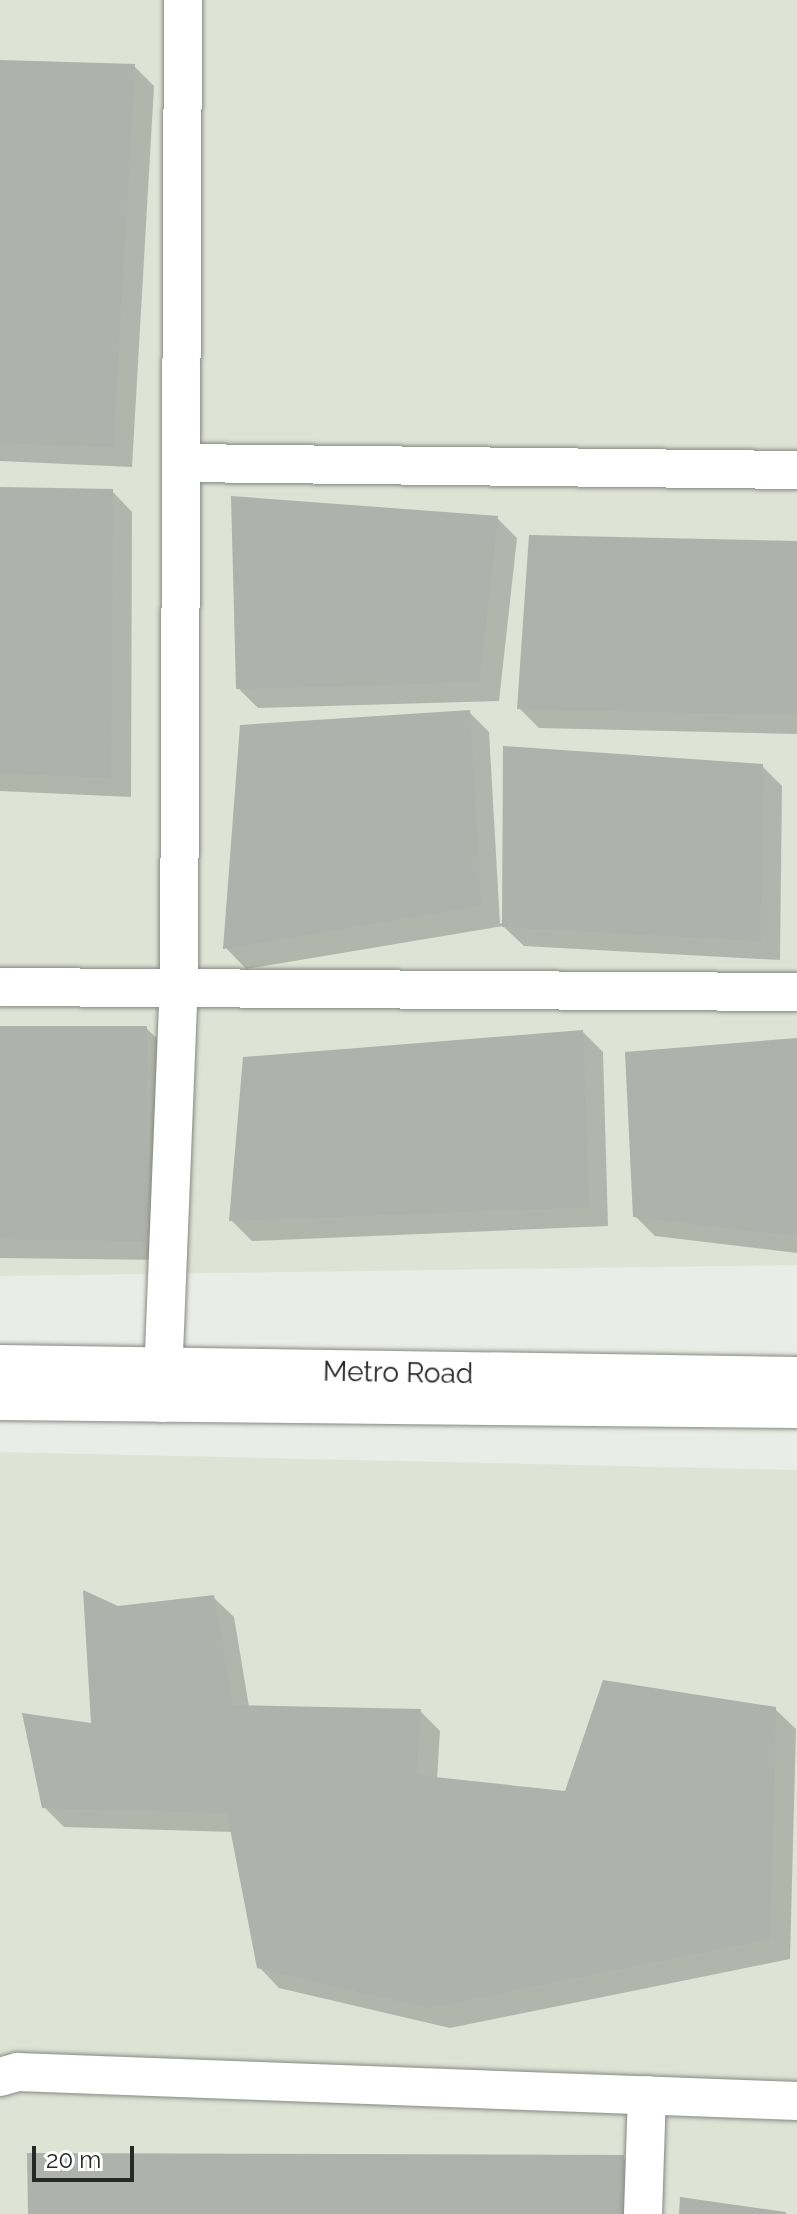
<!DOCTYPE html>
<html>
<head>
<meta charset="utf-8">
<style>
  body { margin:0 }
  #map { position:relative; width:797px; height:2214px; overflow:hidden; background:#eaede7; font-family:Raleway,sans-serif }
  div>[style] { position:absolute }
  .built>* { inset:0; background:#dee3d6 }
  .shadow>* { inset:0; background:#0003 }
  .building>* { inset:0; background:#afb1ac }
  .roads { filter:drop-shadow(0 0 2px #878983) drop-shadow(0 0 2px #878983) }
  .minor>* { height:38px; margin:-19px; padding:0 19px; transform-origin:19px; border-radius:19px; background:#fff }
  span { translate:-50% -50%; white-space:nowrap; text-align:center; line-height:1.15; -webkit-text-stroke:7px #fff; paint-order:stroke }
  .street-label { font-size:28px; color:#282927 }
  .scale { position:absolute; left:32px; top:2146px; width:102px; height:36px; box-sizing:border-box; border:4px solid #282927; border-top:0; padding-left:10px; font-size:24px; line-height:28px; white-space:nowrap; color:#282927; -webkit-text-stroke:6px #fff; paint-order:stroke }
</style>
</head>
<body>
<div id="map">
  <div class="built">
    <div style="clip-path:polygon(0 0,797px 0,797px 1265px,0 1276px)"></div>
    <div style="clip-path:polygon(0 1452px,797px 1470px,797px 2214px,0 2214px)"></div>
  </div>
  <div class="shadow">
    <div style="clip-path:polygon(0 62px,134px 66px,154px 86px,132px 467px,0 461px)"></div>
    <div style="clip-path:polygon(0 489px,112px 491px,132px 512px,131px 797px,0 791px)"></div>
    <div style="clip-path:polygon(497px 518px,517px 538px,499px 701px,258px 708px,238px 688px)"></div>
    <div style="clip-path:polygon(797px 543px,797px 734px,539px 728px,519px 708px)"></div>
    <div style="clip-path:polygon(469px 712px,489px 732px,500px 924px,762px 766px,782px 786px,780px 960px,524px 946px,503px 926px,246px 969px,226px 948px)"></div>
    <div style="clip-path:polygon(0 1028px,146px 1028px,167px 1048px,165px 1260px,0 1258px)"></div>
    <div style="clip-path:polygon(583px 1032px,603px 1052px,608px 1226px,252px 1241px,231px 1220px)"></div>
    <div style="clip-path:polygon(797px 1040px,797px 1253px,655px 1236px,635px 1216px)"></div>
    <div style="clip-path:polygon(213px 1597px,234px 1617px,249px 1707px,420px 1711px,440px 1731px,437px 1779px,567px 1793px,775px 1709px,796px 1729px,790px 1959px,450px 2028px,279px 1988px,259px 1967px,233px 1832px,64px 1827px,44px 1807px,93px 1726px,118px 1608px)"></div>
    <div style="clip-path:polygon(623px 2157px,643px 2178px,641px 2214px,30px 2214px)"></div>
  </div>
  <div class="building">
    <div style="clip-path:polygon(0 60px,135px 64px,113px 447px,0 443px)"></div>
    <div style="clip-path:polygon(0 487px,113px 489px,111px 778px,0 773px)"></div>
    <div style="clip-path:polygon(231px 496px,498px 516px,479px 682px,236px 689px)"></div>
    <div style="clip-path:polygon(529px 535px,797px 541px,797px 715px,517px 709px)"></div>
    <div style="clip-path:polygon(470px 710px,481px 906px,223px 949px,240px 725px)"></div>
    <div style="clip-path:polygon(503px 746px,763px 764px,761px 941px,502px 927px)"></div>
    <div style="clip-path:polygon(0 1026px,147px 1026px,146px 1241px,0 1239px)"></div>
    <div style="clip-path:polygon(583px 1030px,589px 1207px,229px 1221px,243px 1057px)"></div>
    <div style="clip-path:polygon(797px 1038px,797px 1236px,633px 1217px,625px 1052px)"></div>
    <div style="clip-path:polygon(83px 1590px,118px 1606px,214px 1595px,233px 1705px,421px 1709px,416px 1775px,565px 1791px,603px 1680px,776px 1707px,770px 1939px,428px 2008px,257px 1968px,227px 1813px,42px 1808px,22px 1713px,91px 1723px)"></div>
    <div style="clip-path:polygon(27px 2153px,624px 2155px,620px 2214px,28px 2214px)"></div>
    <div style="clip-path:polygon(680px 2197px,786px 2212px,786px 2214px,679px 2214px)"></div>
  </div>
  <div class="roads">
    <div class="minor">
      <div style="left:181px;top:463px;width:616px;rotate:0.65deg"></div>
      <div style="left:0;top:987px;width:797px;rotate:0.36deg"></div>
      <div style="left:0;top:1364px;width:797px;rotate:0.86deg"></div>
      <div style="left:0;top:1401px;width:797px;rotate:0.58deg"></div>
      <div style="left:162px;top:1403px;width:417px;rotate:-87.7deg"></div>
      <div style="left:179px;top:986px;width:986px;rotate:-89.77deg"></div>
      <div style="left:0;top:2077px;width:19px;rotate:-16deg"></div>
      <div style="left:18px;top:2072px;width:780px;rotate:2.13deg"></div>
      <div style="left:643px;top:2214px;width:119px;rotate:-88.1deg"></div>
    </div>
  </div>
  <div class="street-label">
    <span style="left:398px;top:1373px;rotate:1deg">Metro Road</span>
  </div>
  <div class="scale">20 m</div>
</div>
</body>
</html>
